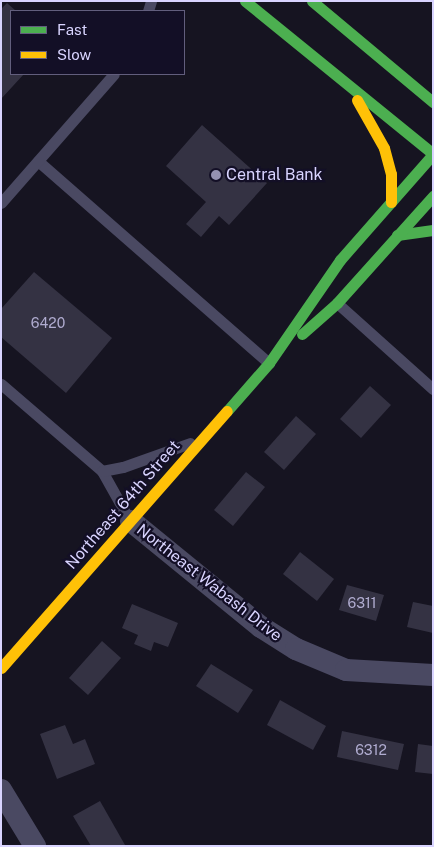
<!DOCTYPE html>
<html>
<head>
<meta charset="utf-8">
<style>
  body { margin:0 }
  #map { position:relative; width:434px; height:847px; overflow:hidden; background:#161421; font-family:"Public Sans",sans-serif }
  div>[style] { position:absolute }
  .building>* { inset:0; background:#343243 }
  .lane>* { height:11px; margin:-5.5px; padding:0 5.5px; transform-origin:5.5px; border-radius:5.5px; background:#4a4962 }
  .street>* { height:22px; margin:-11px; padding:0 11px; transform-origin:11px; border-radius:11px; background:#4a4962 }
  .fast>* { height:11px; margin:-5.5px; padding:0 5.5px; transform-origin:5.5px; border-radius:5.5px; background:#4caf50 }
  .slow>* { height:11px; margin:-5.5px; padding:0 5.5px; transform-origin:5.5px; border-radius:5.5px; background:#ffc107 }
  .dots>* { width:14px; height:14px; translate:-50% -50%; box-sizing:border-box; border:2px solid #130f26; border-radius:50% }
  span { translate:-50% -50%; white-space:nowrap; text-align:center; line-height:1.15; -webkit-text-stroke:4.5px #130f26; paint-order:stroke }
  .number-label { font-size:14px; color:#b0acd0 }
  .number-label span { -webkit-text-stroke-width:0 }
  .poi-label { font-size:16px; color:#d9d4ff }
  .left { translate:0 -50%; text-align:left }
  .street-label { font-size:16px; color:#d9d4ff }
  .frame { position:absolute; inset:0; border:2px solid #d9d4ff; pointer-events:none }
  .legend { position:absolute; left:10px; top:10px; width:175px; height:65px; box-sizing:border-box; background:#130f26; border:1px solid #625e7d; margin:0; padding:6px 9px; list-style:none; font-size:15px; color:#d9d4ff }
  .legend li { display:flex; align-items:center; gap:10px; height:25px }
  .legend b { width:25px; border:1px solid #625e7d }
</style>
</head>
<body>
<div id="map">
  <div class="building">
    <div style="clip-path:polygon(7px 3px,16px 11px,11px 11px,11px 74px,24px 74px,1px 99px,1px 9px)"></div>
    <div style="clip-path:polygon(202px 125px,267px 183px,229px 225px,219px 216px,201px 237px,186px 224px,206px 202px,166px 166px)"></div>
    <div style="clip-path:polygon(34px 272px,112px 338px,66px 393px,1px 337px,1px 309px)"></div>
    <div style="clip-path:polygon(370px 386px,391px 405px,361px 438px,340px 419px)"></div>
    <div style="clip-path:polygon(296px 416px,316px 434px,284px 470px,264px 452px)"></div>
    <div style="clip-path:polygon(246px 472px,265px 487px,233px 526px,214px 510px)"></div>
    <div style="clip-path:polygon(300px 552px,334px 579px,317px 601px,283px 574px)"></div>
    <div style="clip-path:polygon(347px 585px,384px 595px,376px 621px,339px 610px)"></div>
    <div style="clip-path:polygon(413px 602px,433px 606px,433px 633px,407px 627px)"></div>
    <div style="clip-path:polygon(132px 604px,178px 623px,168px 647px,154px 642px,151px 651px,134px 644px,138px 635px,122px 628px)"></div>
    <div style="clip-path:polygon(102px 641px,121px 658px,88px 695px,69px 678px)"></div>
    <div style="clip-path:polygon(211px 664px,253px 690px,238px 713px,196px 686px)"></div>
    <div style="clip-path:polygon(280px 700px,326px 726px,313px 750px,267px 725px)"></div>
    <div style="clip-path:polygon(65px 725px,73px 744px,85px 739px,95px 764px,57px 779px,40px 734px)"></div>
    <div style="clip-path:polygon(342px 731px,404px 744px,398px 770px,337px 757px)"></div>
    <div style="clip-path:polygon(418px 744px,433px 746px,433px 774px,415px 772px)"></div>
    <div style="clip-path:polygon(100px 801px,125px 845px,123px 846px,91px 846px,73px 816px)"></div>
  </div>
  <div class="lane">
    <div style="left:148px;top:11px;width:10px;rotate:-73deg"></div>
    <div style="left:38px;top:161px;width:307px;rotate:41.2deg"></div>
    <div style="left:1px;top:203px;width:171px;rotate:-48.8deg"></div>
    <div style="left:337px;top:303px;width:129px;rotate:41.9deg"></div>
    <div style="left:1px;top:384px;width:133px;rotate:40.7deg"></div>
    <div style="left:102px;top:471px;width:57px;rotate:60.8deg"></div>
    <div style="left:102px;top:471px;width:21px;rotate:-11deg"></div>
    <div style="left:123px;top:467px;width:71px;rotate:-19.7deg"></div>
  </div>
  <div class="street">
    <div style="left:131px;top:521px;width:168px;rotate:39.2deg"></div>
    <div style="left:261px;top:627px;width:41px;rotate:32.2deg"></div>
    <div style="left:296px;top:649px;width:54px;rotate:22.8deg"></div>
    <div style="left:346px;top:670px;width:87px;rotate:3.3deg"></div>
    <div style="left:1px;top:790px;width:66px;rotate:58.7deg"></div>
  </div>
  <div class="fast">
    <div style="left:245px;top:1px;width:242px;rotate:39.1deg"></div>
    <div style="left:312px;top:1px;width:158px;rotate:39.9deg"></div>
    <div style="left:397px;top:235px;width:36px;rotate:-8deg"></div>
    <div style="left:302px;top:334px;width:47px;rotate:-41.5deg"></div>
    <div style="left:337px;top:303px;width:144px;rotate:-48.1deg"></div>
    <div style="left:227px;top:411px;width:64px;rotate:-48.8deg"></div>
    <div style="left:269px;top:363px;width:125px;rotate:-55.4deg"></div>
    <div style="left:340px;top:260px;width:141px;rotate:-48.7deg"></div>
  </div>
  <div class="slow">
    <div style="left:357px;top:100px;width:55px;rotate:60.6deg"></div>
    <div style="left:384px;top:148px;width:27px;rotate:75deg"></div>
    <div style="left:391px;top:174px;width:28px;rotate:90deg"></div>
    <div style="left:1px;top:668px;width:342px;rotate:-48.7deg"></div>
  </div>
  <div class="dots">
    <div style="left:216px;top:175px;background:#9591b1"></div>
  </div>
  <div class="number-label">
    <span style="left:48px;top:323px">6420</span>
    <span style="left:362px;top:603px">6311</span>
    <span style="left:371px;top:750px">6312</span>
  </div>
  <div class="poi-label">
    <span class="left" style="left:226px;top:175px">Central Bank</span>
  </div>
  <div class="street-label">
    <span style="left:123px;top:505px;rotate:-49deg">Northeast 64th Street</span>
    <span style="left:209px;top:583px;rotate:38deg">Northeast Wabash Drive</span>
  </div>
  <div class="frame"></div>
  <ul class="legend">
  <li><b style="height:6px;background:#4caf50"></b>Fast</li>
  <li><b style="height:6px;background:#ffc107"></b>Slow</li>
  </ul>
</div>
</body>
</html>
